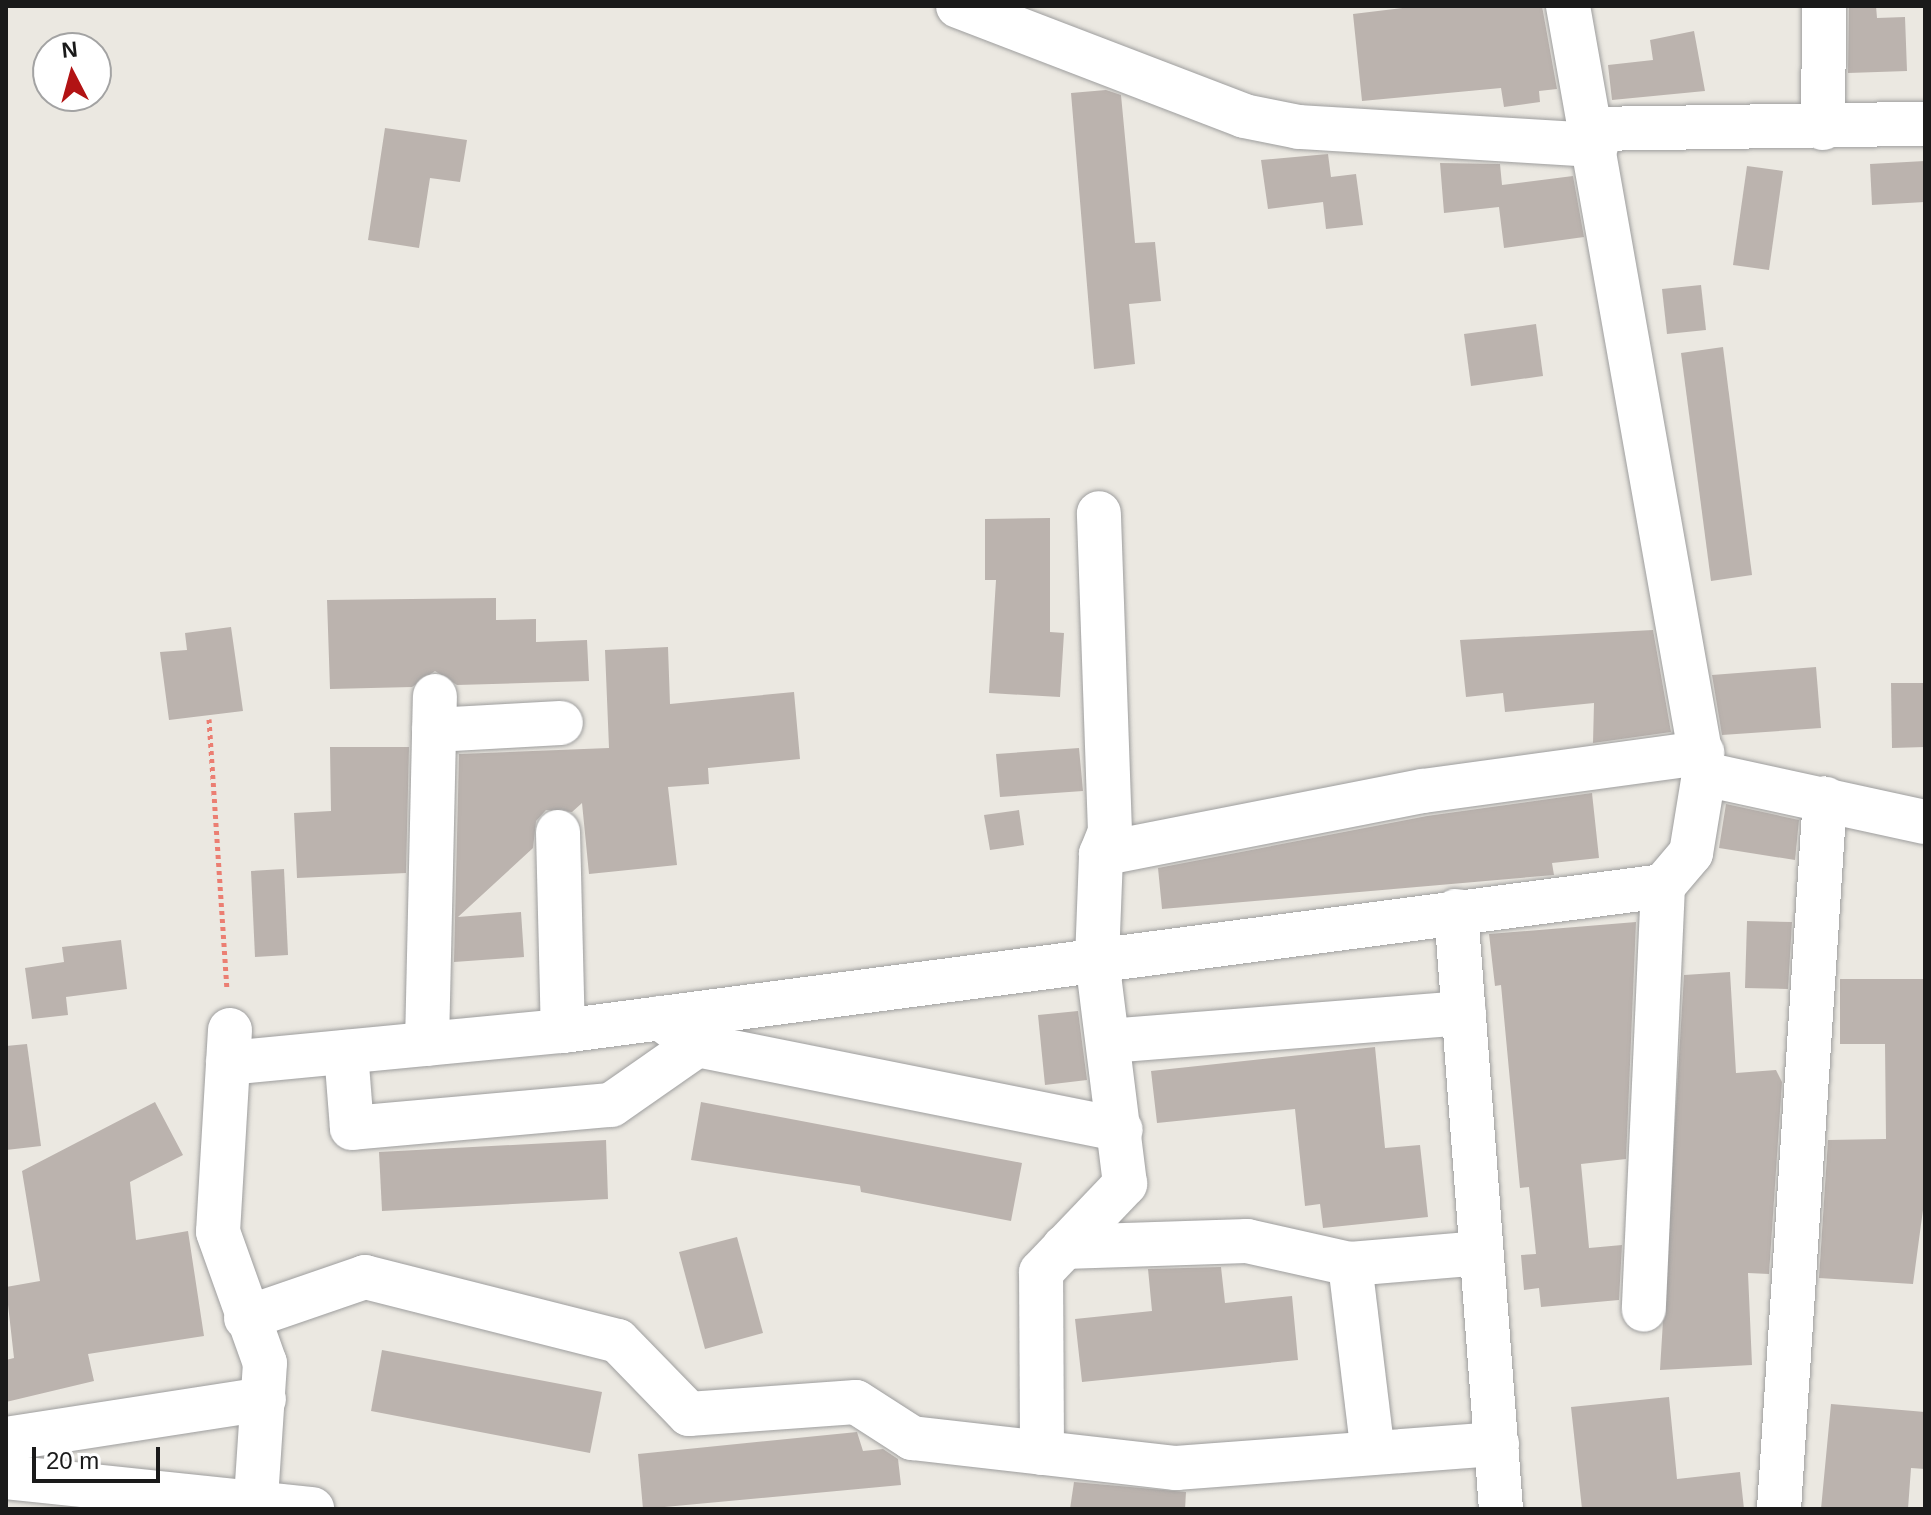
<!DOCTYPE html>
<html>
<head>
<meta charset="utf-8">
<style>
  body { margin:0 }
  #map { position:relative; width:1931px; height:1515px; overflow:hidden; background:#ebe8e1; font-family:Arial,sans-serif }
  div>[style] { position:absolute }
  .building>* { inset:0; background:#bbb3ae }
  .path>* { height:5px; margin-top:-2.5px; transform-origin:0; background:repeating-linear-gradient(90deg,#eb7e72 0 4px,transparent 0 8px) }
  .roads { filter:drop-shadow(0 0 2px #9e9e9e) drop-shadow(0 0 2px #9e9e9e) }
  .minor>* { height:44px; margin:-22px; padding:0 22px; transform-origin:22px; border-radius:22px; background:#fff }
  span { translate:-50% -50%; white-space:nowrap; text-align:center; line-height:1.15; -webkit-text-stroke:6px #fff; paint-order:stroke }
  .frame { position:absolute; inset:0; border:8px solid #1a1a1a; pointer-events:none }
  .north { position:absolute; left:32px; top:32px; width:80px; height:80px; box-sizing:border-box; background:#fff; border:2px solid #a3a3a3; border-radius:50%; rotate:354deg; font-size:22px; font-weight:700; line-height:32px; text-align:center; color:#1a1a1a }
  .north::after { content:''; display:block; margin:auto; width:28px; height:36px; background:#b21314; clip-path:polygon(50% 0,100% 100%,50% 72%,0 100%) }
  .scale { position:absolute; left:32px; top:1447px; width:128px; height:36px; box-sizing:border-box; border:4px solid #1a1a1a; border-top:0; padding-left:10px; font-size:24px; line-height:28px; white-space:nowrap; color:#1a1a1a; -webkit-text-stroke:6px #fff; paint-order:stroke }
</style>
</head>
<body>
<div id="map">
  <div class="building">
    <div style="clip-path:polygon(1419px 6px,1542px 6px,1557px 89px,1539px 91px,1540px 102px,1504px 107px,1501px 88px,1362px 101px,1353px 14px)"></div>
    <div style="clip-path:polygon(1849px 6px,1876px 6px,1877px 18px,1905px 17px,1907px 71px,1848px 73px)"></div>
    <div style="clip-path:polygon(1694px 31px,1705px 91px,1612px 100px,1608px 65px,1653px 60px,1650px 40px)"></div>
    <div style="clip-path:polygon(1106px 90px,1121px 95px,1135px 243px,1155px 242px,1161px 301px,1129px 304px,1135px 364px,1094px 369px,1071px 93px)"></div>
    <div style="clip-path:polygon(385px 128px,467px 140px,460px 182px,430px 178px,419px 248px,368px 240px)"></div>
    <div style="clip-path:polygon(1328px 154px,1331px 177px,1356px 174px,1363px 225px,1326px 229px,1323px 202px,1268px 209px,1261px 160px)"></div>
    <div style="clip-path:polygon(1925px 161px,1925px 202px,1872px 205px,1870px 164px)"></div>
    <div style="clip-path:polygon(1440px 163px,1500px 164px,1502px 185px,1573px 176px,1584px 237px,1504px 248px,1499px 207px,1444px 213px)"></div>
    <div style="clip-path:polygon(1747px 166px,1783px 171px,1769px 270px,1733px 265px)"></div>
    <div style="clip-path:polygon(1701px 285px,1706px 330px,1667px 334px,1662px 289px)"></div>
    <div style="clip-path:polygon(1536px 324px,1543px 376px,1471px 386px,1464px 334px)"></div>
    <div style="clip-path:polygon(1723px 347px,1752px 575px,1711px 581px,1681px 353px)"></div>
    <div style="clip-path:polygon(1050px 518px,1050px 632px,1064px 633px,1060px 697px,989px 693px,996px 580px,985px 580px,985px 519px)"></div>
    <div style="clip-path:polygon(496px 598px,496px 620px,536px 619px,536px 642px,587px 640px,589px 681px,457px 685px,435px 671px,412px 687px,330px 689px,327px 600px)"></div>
    <div style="clip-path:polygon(231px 627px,243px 711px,169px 720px,160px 652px,187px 650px,185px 633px)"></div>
    <div style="clip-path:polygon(1653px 630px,1671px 732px,1593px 743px,1594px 703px,1505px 712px,1503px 693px,1466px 697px,1460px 640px)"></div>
    <div style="clip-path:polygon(668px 647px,670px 704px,794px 692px,800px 759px,708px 768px,709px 784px,668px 787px,677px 865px,589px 874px,582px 803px,572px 812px,546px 810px,536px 821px,533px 848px,458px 917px,521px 912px,524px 957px,454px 962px,459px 754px,609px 748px,605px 650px)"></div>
    <div style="clip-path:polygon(1816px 667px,1821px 728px,1722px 735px,1712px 675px)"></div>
    <div style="clip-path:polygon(1891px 683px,1925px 683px,1925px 747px,1892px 748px)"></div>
    <div style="clip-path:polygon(330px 747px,409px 747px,406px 873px,297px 878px,294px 813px,331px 811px)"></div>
    <div style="clip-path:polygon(1079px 748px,1083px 791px,1000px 797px,996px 754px)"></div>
    <div style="clip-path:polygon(1592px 793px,1599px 858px,1552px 863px,1554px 875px,1162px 909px,1158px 868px,1427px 816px)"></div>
    <div style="clip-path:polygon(1726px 804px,1799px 820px,1795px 860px,1719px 848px)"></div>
    <div style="clip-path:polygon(1019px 810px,1024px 845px,990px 850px,984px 815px)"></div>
    <div style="clip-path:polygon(284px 869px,288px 955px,255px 957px,251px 871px)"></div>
    <div style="clip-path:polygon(1747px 921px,1792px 922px,1788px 989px,1745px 988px)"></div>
    <div style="clip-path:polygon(1636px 922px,1626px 1159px,1581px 1164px,1589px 1248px,1622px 1245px,1619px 1300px,1541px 1307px,1539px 1288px,1524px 1290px,1521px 1255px,1536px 1254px,1529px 1187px,1520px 1188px,1501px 985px,1495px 986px,1489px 934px)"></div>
    <div style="clip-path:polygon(121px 940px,127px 989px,66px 997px,68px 1015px,32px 1019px,25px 968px,64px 962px,62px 947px)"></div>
    <div style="clip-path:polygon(1730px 972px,1736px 1073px,1776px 1070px,1782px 1082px,1769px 1274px,1748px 1273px,1752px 1365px,1660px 1370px,1684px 975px)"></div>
    <div style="clip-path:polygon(1840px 979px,1925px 979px,1925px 1195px,1913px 1284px,1819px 1278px,1828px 1140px,1886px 1139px,1885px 1044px,1840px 1044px)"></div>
    <div style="clip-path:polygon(1078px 1011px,1087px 1080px,1045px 1085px,1038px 1015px)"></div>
    <div style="clip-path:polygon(27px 1044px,41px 1146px,6px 1150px,6px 1046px)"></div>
    <div style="clip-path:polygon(1375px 1047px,1385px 1148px,1420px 1145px,1428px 1217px,1323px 1228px,1320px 1204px,1305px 1206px,1295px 1109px,1157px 1123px,1151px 1071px)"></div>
    <div style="clip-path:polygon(155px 1102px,183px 1155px,130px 1182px,136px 1240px,188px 1231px,204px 1336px,88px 1354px,94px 1381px,6px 1402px,6px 1360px,14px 1358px,6px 1287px,40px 1281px,22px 1171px)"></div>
    <div style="clip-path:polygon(701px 1102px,1022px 1163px,1011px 1221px,861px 1192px,860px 1186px,691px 1160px)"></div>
    <div style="clip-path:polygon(606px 1140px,608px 1199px,382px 1211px,379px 1152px)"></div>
    <div style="clip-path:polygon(737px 1237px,763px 1333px,705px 1349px,679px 1252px)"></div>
    <div style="clip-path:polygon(1221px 1267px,1225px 1303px,1292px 1296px,1298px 1360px,1082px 1382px,1075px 1319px,1152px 1311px,1148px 1269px)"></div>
    <div style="clip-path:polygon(382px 1350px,602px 1392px,590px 1453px,371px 1411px)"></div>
    <div style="clip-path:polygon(1669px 1397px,1677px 1479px,1740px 1472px,1744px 1509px,1582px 1509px,1571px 1407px)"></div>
    <div style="clip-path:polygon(1831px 1404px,1925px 1412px,1925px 1469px,1911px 1468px,1908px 1509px,1821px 1509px)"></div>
    <div style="clip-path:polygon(857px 1432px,863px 1451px,883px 1449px,898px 1459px,901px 1485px,643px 1509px,638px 1454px)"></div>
    <div style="clip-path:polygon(1074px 1482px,1186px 1492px,1185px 1509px,1070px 1509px)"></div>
  </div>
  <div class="path">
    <div style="left:209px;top:719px;width:271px;rotate:86.2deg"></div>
  </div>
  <div class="roads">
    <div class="minor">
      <div style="left:958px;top:6px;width:306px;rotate:21deg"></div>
      <div style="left:1244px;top:116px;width:56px;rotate:11.3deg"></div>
      <div style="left:1299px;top:127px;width:298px;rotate:3.5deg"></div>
      <div style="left:1568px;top:6px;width:780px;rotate:79.96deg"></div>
      <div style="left:1704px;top:774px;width:80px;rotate:99.3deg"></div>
      <div style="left:1691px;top:853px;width:43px;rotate:130.3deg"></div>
      <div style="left:1663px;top:886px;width:424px;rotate:92.6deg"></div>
      <div style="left:1823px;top:128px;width:122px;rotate:-89.5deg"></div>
      <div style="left:1591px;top:129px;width:334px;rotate:-0.9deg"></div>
      <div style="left:434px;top:730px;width:127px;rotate:-3.2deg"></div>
      <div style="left:1704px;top:774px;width:226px;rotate:12.3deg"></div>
      <div style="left:558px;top:832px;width:199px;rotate:88.6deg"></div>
      <div style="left:1101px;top:854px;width:328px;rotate:-11.1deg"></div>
      <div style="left:1423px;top:791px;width:282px;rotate:-7.8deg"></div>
      <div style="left:1456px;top:911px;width:600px;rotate:85.7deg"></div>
      <div style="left:660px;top:1018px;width:46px;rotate:36.1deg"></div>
      <div style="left:697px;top:1045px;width:432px;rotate:11.3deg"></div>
      <div style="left:230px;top:1030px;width:202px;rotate:93.4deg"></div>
      <div style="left:218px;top:1232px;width:139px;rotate:70.3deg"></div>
      <div style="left:265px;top:1363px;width:136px;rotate:93.8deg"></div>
      <div style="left:1108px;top:1041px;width:357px;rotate:-4.5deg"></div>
      <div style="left:427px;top:1044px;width:348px;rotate:-88.7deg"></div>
      <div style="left:346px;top:1052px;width:76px;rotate:85.5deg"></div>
      <div style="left:352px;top:1128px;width:260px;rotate:-5.1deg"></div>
      <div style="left:611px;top:1105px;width:105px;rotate:-34.9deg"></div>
      <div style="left:228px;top:1063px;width:337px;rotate:-5.5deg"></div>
      <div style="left:563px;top:1031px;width:1110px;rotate:-7.51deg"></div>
      <div style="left:1064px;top:1247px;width:183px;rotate:-1.9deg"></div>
      <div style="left:1247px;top:1241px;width:106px;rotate:12.6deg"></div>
      <div style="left:1350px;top:1264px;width:132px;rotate:-4.8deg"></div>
      <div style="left:1350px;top:1264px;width:190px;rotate:83.1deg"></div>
      <div style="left:246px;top:1318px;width:126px;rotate:-19deg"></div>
      <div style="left:365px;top:1277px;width:261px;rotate:14.2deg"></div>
      <div style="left:618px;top:1341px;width:102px;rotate:45.8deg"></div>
      <div style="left:689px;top:1414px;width:167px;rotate:-4.1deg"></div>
      <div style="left:856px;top:1402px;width:67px;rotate:32.7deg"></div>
      <div style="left:912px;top:1438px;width:266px;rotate:6.5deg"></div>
      <div style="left:1176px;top:1468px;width:322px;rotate:-4.3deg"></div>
      <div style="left:6px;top:1439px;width:261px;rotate:-8.8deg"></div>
      <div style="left:1042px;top:1453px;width:181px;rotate:-90.3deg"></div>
      <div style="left:1041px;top:1272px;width:122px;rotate:-46.3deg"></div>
      <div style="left:1125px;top:1184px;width:226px;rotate:-97.1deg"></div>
      <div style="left:1097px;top:960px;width:106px;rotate:-87.8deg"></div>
      <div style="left:1101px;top:854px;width:24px;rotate:-68deg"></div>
      <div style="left:1110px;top:832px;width:319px;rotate:-92deg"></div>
      <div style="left:6px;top:1477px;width:308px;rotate:6deg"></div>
      <div style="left:1779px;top:1509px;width:712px;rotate:-86.3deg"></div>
    </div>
  </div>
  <div class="frame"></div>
  <div class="north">N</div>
  <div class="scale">20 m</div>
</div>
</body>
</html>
